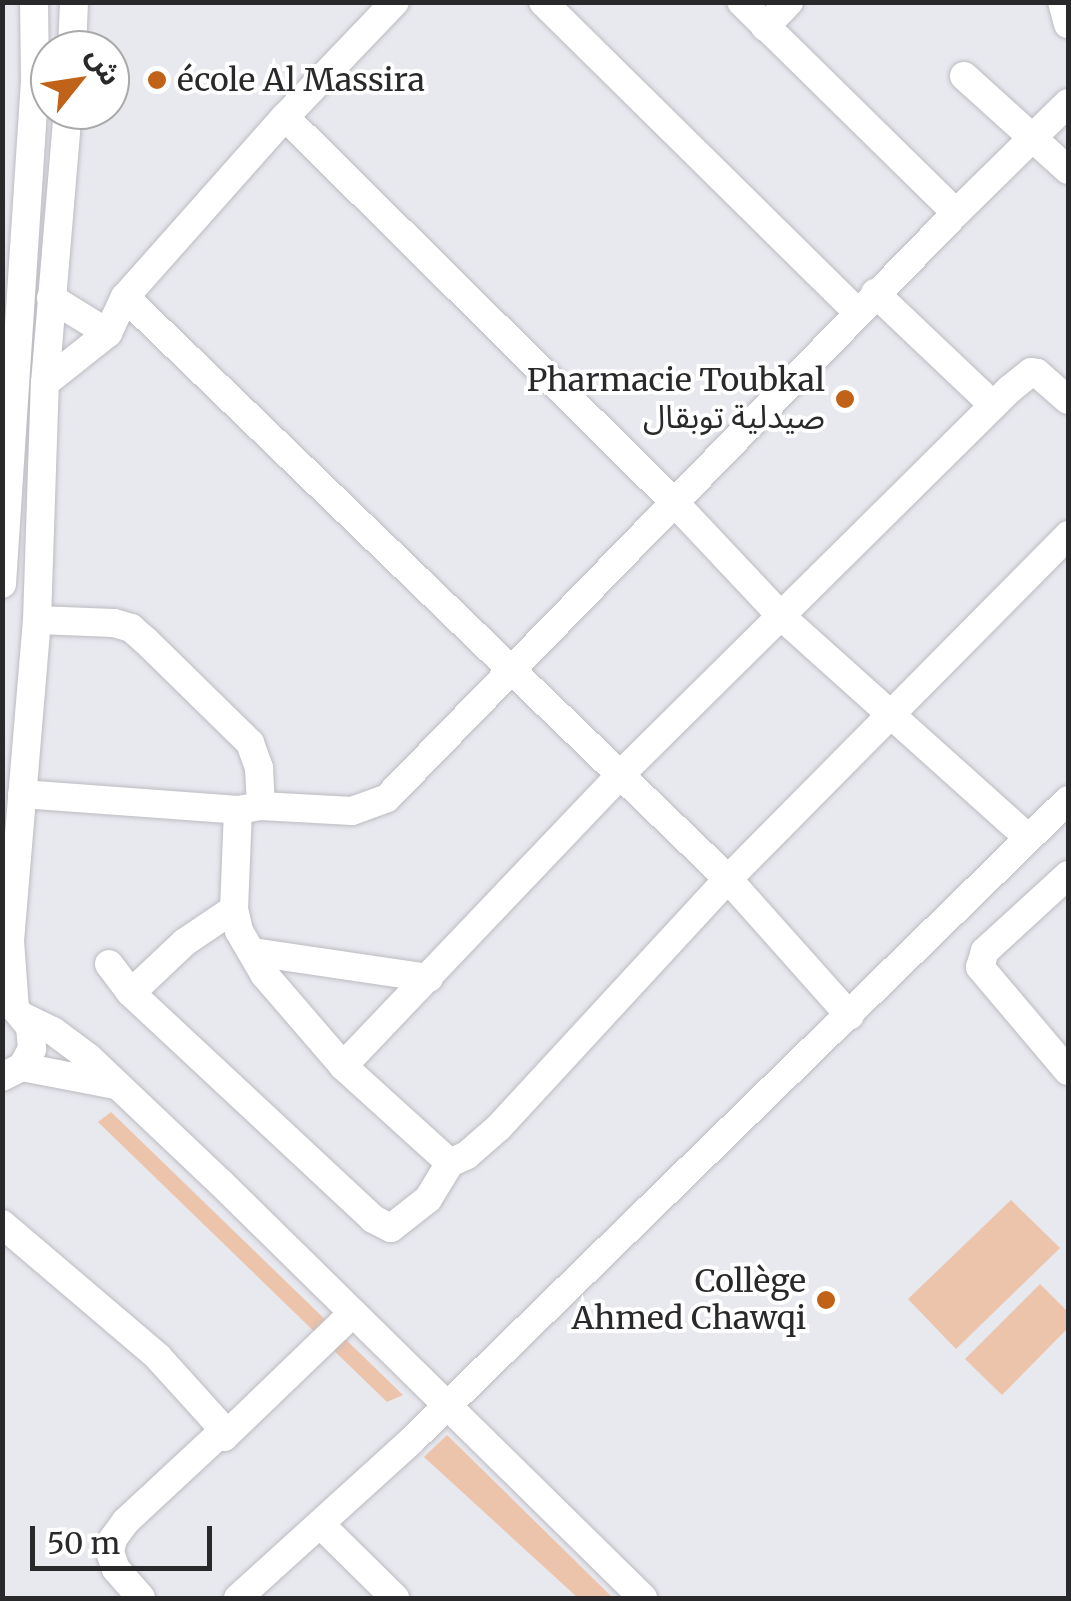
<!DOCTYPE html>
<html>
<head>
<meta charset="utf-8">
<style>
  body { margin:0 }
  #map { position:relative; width:1071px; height:1601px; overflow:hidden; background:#e8e8ef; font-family:Merriweather,"Noto Sans Arabic",serif }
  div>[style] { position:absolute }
  .green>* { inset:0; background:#ecc3ab }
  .roads { filter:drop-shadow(0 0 2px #bbbbc1) drop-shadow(0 0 2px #bbbbc1) }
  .minor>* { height:28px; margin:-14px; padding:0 14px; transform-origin:14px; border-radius:14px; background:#fff }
  .dots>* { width:28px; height:28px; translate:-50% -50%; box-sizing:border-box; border:5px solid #fff; border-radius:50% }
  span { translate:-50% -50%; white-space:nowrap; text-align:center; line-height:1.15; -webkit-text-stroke:8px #fff; paint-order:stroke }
  .poi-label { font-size:32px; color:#29292b }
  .left { translate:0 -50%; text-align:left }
  .right { translate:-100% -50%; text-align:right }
  .frame { position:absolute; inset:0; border:5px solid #29292b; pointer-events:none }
  .north { position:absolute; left:30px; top:30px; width:100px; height:100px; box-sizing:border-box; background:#fff; border:2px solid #a9a9aa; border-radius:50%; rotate:60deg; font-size:28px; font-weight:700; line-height:40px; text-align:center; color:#29292b }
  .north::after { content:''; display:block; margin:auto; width:35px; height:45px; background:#c06218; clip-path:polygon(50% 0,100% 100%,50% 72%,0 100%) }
  .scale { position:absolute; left:30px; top:1526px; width:182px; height:45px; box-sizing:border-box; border:5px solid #29292b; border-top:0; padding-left:12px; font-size:30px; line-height:35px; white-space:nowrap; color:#29292b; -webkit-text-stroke:8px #fff; paint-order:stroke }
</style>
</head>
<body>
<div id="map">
  <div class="green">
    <div style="clip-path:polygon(111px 1112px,403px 1395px,387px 1402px,98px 1122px)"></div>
    <div style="clip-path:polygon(1011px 1200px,1060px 1248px,956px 1349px,908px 1299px)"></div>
    <div style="clip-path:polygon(1040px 1284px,1068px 1312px,1068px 1328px,1002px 1395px,965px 1359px)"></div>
    <div style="clip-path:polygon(447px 1435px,613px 1598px,578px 1598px,424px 1457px)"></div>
  </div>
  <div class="roads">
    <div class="minor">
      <div style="left:543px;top:2px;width:440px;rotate:44.6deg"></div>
      <div style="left:1062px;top:2px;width:23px;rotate:75deg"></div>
      <div style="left:765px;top:27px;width:35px;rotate:-46deg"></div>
      <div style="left:72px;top:50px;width:48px;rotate:-87.6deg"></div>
      <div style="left:964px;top:76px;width:140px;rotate:42.1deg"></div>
      <div style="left:285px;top:117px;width:549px;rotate:44.7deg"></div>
      <div style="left:675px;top:503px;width:156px;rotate:46.8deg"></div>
      <div style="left:782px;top:617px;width:331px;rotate:41.9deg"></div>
      <div style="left:956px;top:213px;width:157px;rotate:-44.5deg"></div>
      <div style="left:875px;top:293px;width:163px;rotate:43.5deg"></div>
      <div style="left:125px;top:297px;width:838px;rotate:43.98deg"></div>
      <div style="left:728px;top:879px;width:183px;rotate:48.3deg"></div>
      <div style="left:51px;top:298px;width:67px;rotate:31.6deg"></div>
      <div style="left:45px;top:383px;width:80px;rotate:-38.4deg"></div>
      <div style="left:108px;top:333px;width:40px;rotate:-65deg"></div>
      <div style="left:125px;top:297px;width:241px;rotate:-48.4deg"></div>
      <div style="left:285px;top:117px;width:159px;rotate:-46.3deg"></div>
      <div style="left:2px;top:584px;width:504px;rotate:-86.25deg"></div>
      <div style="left:35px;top:81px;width:79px;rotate:-90.7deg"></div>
      <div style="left:37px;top:620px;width:77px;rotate:2.2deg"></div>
      <div style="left:114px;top:623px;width:18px;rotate:16deg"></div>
      <div style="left:131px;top:628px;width:20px;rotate:41deg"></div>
      <div style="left:146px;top:641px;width:146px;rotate:44.4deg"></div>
      <div style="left:250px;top:743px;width:27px;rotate:70deg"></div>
      <div style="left:259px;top:768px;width:38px;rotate:87deg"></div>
      <div style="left:22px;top:794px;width:217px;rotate:4.2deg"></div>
      <div style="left:238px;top:810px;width:23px;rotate:-10deg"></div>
      <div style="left:261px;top:806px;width:91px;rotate:3.1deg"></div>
      <div style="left:352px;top:811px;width:37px;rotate:-20deg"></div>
      <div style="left:387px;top:798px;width:816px;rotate:-45.79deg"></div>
      <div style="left:956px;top:213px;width:301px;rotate:-135.5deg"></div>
      <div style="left:238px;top:810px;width:99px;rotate:92.3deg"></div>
      <div style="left:234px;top:909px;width:23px;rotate:77deg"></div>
      <div style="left:239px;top:931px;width:50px;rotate:59.8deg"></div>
      <div style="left:264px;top:974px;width:121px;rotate:49.3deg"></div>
      <div style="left:343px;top:1066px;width:144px;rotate:42.2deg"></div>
      <div style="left:1068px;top:875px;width:113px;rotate:137.5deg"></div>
      <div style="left:985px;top:951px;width:17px;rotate:107deg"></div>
      <div style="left:980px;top:967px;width:136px;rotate:49.8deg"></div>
      <div style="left:253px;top:952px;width:178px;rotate:8.4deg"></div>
      <div style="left:109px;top:964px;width:36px;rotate:53deg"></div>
      <div style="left:131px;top:993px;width:74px;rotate:-43.4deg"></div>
      <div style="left:185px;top:942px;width:59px;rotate:-34deg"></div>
      <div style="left:131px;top:993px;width:331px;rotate:43deg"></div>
      <div style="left:373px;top:1219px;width:20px;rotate:27deg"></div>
      <div style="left:391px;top:1228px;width:47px;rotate:-38.1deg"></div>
      <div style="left:428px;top:1199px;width:42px;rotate:-58.6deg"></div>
      <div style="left:450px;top:1163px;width:19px;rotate:-25deg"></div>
      <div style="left:467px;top:1155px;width:43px;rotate:-41.2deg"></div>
      <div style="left:499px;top:1127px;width:338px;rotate:-47.3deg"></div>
      <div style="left:728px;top:879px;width:484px;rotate:-45.3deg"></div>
      <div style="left:15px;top:1009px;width:68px;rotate:-94.2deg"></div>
      <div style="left:10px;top:941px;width:322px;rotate:-85.2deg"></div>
      <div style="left:37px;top:620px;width:237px;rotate:-88.1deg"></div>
      <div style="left:45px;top:383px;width:274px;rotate:-85.2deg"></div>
      <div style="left:24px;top:1017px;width:32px;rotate:26deg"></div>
      <div style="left:53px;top:1031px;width:44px;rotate:36.6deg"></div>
      <div style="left:88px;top:1057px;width:183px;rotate:43.5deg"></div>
      <div style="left:221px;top:1183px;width:592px;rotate:44.52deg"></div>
      <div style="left:343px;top:1066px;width:400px;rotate:-46.4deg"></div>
      <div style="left:619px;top:776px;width:550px;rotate:-44.71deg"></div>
      <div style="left:1010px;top:389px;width:27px;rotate:-39deg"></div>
      <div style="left:1031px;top:372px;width:6px;rotate:9deg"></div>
      <div style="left:1037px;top:373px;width:41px;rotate:41.1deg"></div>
      <div style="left:22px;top:1067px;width:95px;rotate:11deg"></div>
      <div style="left:2px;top:1077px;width:22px;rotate:-27deg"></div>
      <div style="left:22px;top:1067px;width:21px;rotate:-61deg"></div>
      <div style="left:32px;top:1049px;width:22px;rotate:-95deg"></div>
      <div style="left:30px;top:1027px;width:21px;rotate:-129deg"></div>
      <div style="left:2px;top:1224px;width:205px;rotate:40.4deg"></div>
      <div style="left:158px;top:1357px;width:98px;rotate:47.9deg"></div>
      <div style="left:224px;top:1430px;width:134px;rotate:137.1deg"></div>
      <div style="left:126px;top:1521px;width:22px;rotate:126deg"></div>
      <div style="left:113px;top:1539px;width:13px;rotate:103deg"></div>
      <div style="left:110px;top:1552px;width:18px;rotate:71deg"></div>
      <div style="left:116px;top:1569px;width:38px;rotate:49deg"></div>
      <div style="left:224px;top:1430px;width:7px;rotate:90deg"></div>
      <div style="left:224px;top:1437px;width:179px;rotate:-43.9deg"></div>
      <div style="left:321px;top:1525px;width:104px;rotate:44.6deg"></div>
      <div style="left:238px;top:1598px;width:235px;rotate:-42.2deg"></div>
      <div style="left:412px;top:1440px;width:916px;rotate:-44.29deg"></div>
    </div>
  </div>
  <div class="dots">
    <div style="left:157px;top:80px;background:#c06218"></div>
    <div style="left:845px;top:399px;background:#c06218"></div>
    <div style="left:826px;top:1300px;background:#c06218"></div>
  </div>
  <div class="poi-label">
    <span class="left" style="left:177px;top:80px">école Al Massira</span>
    <span class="right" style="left:825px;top:399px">Pharmacie Toubkal<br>صيدلية توبقال</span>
    <span class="right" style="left:806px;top:1300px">Collège<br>Ahmed Chawqi</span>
  </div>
  <div class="frame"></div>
  <div class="north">ش</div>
  <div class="scale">50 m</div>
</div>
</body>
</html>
